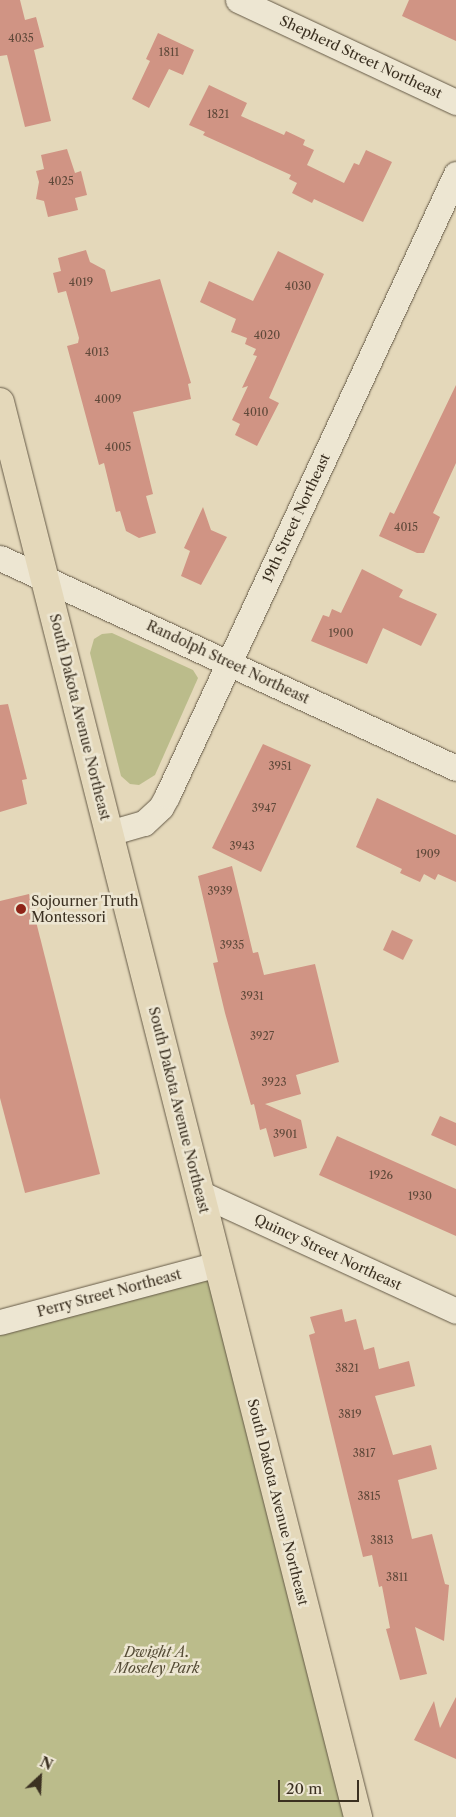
<!DOCTYPE html>
<html>
<head>
<meta charset="utf-8">
<style>
  body { margin:0 }
  #map { position:relative; width:456px; height:1817px; overflow:hidden; background:#e4d8ba; font-family:"Libre Caslon Text",serif }
  div>[style] { position:absolute }
  .green>* { inset:0; background:#bbbc8b }
  .building>* { inset:0; background:#d09484 }
  .roads { filter:drop-shadow(0 0 1px #655a47) drop-shadow(0 0 1px #655a47) }
  .street>* { height:25px; margin:-12.5px; padding:0 12.5px; transform-origin:12.5px; border-radius:12.5px; background:#ede6d2 }
  .primary>* { height:28px; margin:-14px; padding:0 14px; transform-origin:14px; border-radius:14px; background:#e4d8ba }
  .dots>* { width:14px; height:14px; translate:-50% -50%; box-sizing:border-box; border:2px solid #ede6d2; border-radius:50% }
  span { translate:-50% -50%; white-space:nowrap; text-align:center; line-height:1.15; -webkit-text-stroke:5px #ede6d2; paint-order:stroke }
  .number-label { font-size:11px; color:#60493a }
  .number-label span { -webkit-text-stroke-width:0 }
  .street-label { font-size:14px; color:#3b3021 }
  .poi-label { font-size:14px; color:#3b3021 }
  .left { translate:0 -50%; text-align:left }
  .park-label { font-size:14px; color:#554c36; font-style:italic }
  .north { position:absolute; left:15px; top:1752px; width:50px; height:50px; -webkit-text-stroke:4px #ede6d2; paint-order:stroke; rotate:25deg; font-size:14px; font-weight:700; line-height:20px; text-align:center; color:#3b3021 }
  .north::after { content:''; display:block; margin:auto; width:18px; height:22px; background:#3b3021; clip-path:polygon(50% 0,100% 100%,50% 72%,0 100%) }
  .scale { position:absolute; left:278px; top:1780px; width:81px; height:22px; box-sizing:border-box; border:2px solid #3b3021; border-top:0; padding-left:6px; font-size:15px; line-height:18px; white-space:nowrap; color:#3b3021; -webkit-text-stroke:4px #ede6d2; paint-order:stroke }
</style>
</head>
<body>
<div id="map">
  <div class="green">
    <div style="clip-path:polygon(112px 633px,193px 670px,198px 678px,155px 775px,139px 785px,130px 784px,121px 776px,90px 653px,94px 639px,102px 634px)"></div>
    <div style="clip-path:polygon(218px 1264px,359px 1817px,0 1817px,0 1320px)"></div>
  </div>
  <div class="building">
    <div style="clip-path:polygon(0 0,20px 0,25px 20px,36px 17px,44px 47px,34px 50px,51px 121px,25px 127px,7px 55px,0 56px)"></div>
    <div style="clip-path:polygon(409px 0,456px 0,456px 41px,402px 16px)"></div>
    <div style="clip-path:polygon(158px 33px,194px 50px,183px 75px,169px 69px,149px 108px,132px 99px,150px 61px,146px 59px)"></div>
    <div style="clip-path:polygon(209px 85px,247px 103px,241px 116px,284px 135px,286px 131px,305px 140px,303px 145px,314px 150px,307px 165px,344px 183px,354px 163px,359px 165px,366px 150px,392px 162px,363px 222px,314px 199px,312px 203px,292px 193px,297px 183px,289px 179px,291px 175px,203px 135px,205px 132px,189px 125px)"></div>
    <div style="clip-path:polygon(67px 149px,75px 173px,81px 171px,87px 195px,75px 198px,78px 210px,48px 217px,44px 201px,36px 199px,39px 182px,36px 171px,44px 169px,41px 155px)"></div>
    <div style="clip-path:polygon(86px 250px,90px 262px,105px 270px,111px 292px,160px 279px,191px 383px,188px 384px,191px 399px,133px 412px,153px 494px,146px 496px,156px 533px,139px 538px,126px 531px,120px 511px,116px 512px,104px 463px,99px 465px,67px 346px,78px 343px,79px 338px,66px 291px,58px 293px,53px 273px,61px 271px,58px 258px)"></div>
    <div style="clip-path:polygon(278px 251px,324px 274px,269px 398px,279px 403px,257px 446px,235px 435px,240px 424px,232px 420px,248px 386px,242px 388px,257px 356px,253px 355px,256px 349px,245px 344px,247px 338px,231px 332px,236px 319px,200px 302px,209px 281px,253px 301px)"></div>
    <div style="clip-path:polygon(456px 385px,456px 463px,433px 513px,440px 517px,424px 553px,417px 553px,379px 536px,390px 512px,394px 514px)"></div>
    <div style="clip-path:polygon(203px 507px,211px 530px,227px 537px,201px 585px,181px 576px,190px 551px,184px 548px)"></div>
    <div style="clip-path:polygon(362px 569px,403px 590px,399px 597px,437px 614px,421px 646px,383px 628px,367px 664px,311px 641px,323px 615px,329px 617px,332px 609px,341px 613px)"></div>
    <div style="clip-path:polygon(8px 704px,27px 779px,22px 780px,27px 804px,0 812px,0 705px)"></div>
    <div style="clip-path:polygon(263px 744px,311px 765px,261px 872px,212px 848px)"></div>
    <div style="clip-path:polygon(377px 798px,456px 835px,456px 882px,438px 874px,435px 880px,424px 874px,420px 882px,400px 873px,402px 869px,356px 847px)"></div>
    <div style="clip-path:polygon(232px 866px,253px 953px,258px 952px,264px 975px,315px 964px,339px 1062px,296px 1075px,301px 1094px,265px 1104px,301px 1120px,307px 1148px,274px 1157px,266px 1128px,260px 1130px,254px 1104px,251px 1105px,225px 1013px,213px 963px,218px 962px,198px 876px)"></div>
    <div style="clip-path:polygon(29px 894px,100px 1174px,25px 1193px,0 1098px,0 901px)"></div>
    <div style="clip-path:polygon(392px 930px,413px 940px,403px 960px,383px 950px)"></div>
    <div style="clip-path:polygon(440px 1116px,456px 1123px,456px 1146px,431px 1135px)"></div>
    <div style="clip-path:polygon(337px 1136px,456px 1189px,456px 1236px,319px 1175px)"></div>
    <div style="clip-path:polygon(342px 1309px,345px 1322px,356px 1319px,364px 1350px,374px 1347px,379px 1369px,409px 1361px,415px 1386px,375px 1396px,393px 1455px,431px 1445px,437px 1469px,398px 1480px,412px 1539px,432px 1534px,445px 1584px,449px 1585px,444px 1641px,415px 1627px,427px 1674px,400px 1680px,386px 1629px,390px 1628px,382px 1586px,379px 1587px,372px 1555px,363px 1557px,309px 1335px,315px 1333px,310px 1317px)"></div>
    <div style="clip-path:polygon(456px 1697px,456px 1759px,414px 1740px,434px 1701px,440px 1728px)"></div>
  </div>
  <div class="roads">
    <div class="street">
      <div style="left:238px;top:0;width:241px;rotate:25.1deg"></div>
      <div style="left:0;top:558px;width:502px;rotate:24.73deg"></div>
      <div style="left:109px;top:833px;width:36px;rotate:-16deg"></div>
      <div style="left:144px;top:823px;width:23px;rotate:-43deg"></div>
      <div style="left:161px;top:807px;width:13px;rotate:-61deg"></div>
      <div style="left:167px;top:796px;width:686px;rotate:-65.08deg"></div>
      <div style="left:200px;top:1193px;width:282px;rotate:24.7deg"></div>
      <div style="left:0;top:1322px;width:226px;rotate:-14.9deg"></div>
    </div>
    <div class="primary">
      <div style="left:0;top:402px;width:1460px;rotate:75.8deg"></div>
    </div>
  </div>
  <div class="dots">
    <div style="left:21px;top:909px;background:#8f2418"></div>
  </div>
  <div class="number-label">
    <span style="left:21px;top:38px">4035</span>
    <span style="left:169px;top:52px">1811</span>
    <span style="left:218px;top:114px">1821</span>
    <span style="left:61px;top:181px">4025</span>
    <span style="left:81px;top:282px">4019</span>
    <span style="left:298px;top:286px">4030</span>
    <span style="left:267px;top:335px">4020</span>
    <span style="left:97px;top:352px">4013</span>
    <span style="left:108px;top:399px">4009</span>
    <span style="left:256px;top:412px">4010</span>
    <span style="left:118px;top:447px">4005</span>
    <span style="left:406px;top:527px">4015</span>
    <span style="left:341px;top:633px">1900</span>
    <span style="left:280px;top:766px">3951</span>
    <span style="left:264px;top:808px">3947</span>
    <span style="left:242px;top:846px">3943</span>
    <span style="left:428px;top:854px">1909</span>
    <span style="left:220px;top:891px">3939</span>
    <span style="left:232px;top:945px">3935</span>
    <span style="left:252px;top:996px">3931</span>
    <span style="left:262px;top:1036px">3927</span>
    <span style="left:274px;top:1082px">3923</span>
    <span style="left:285px;top:1134px">3901</span>
    <span style="left:381px;top:1175px">1926</span>
    <span style="left:420px;top:1196px">1930</span>
    <span style="left:347px;top:1368px">3821</span>
    <span style="left:350px;top:1414px">3819</span>
    <span style="left:364px;top:1453px">3817</span>
    <span style="left:369px;top:1496px">3815</span>
    <span style="left:382px;top:1540px">3813</span>
    <span style="left:397px;top:1577px">3811</span>
  </div>
  <div class="street-label">
    <span style="left:361px;top:57px;rotate:25deg">Shepherd Street Northeast</span>
    <span style="left:296px;top:518px;rotate:-65deg">19th Street Northeast</span>
    <span style="left:228px;top:662px;rotate:25deg">Randolph Street Northeast</span>
    <span style="left:80px;top:717px;rotate:76deg">South Dakota Avenue Northeast</span>
    <span style="left:179px;top:1110px;rotate:76deg">South Dakota Avenue Northeast</span>
    <span style="left:328px;top:1252px;rotate:25deg">Quincy Street Northeast</span>
    <span style="left:109px;top:1293px;rotate:-15deg">Perry Street Northeast</span>
    <span style="left:278px;top:1502px;rotate:76deg">South Dakota Avenue Northeast</span>
  </div>
  <div class="poi-label">
    <span class="left" style="left:31px;top:909px">Sojourner Truth<br>Montessori</span>
  </div>
  <div class="park-label">
    <span style="left:157px;top:1660px">Dwight A.<br>Moseley Park</span>
  </div>
  <div class="north">N</div>
  <div class="scale">20 m</div>
</div>
</body>
</html>
